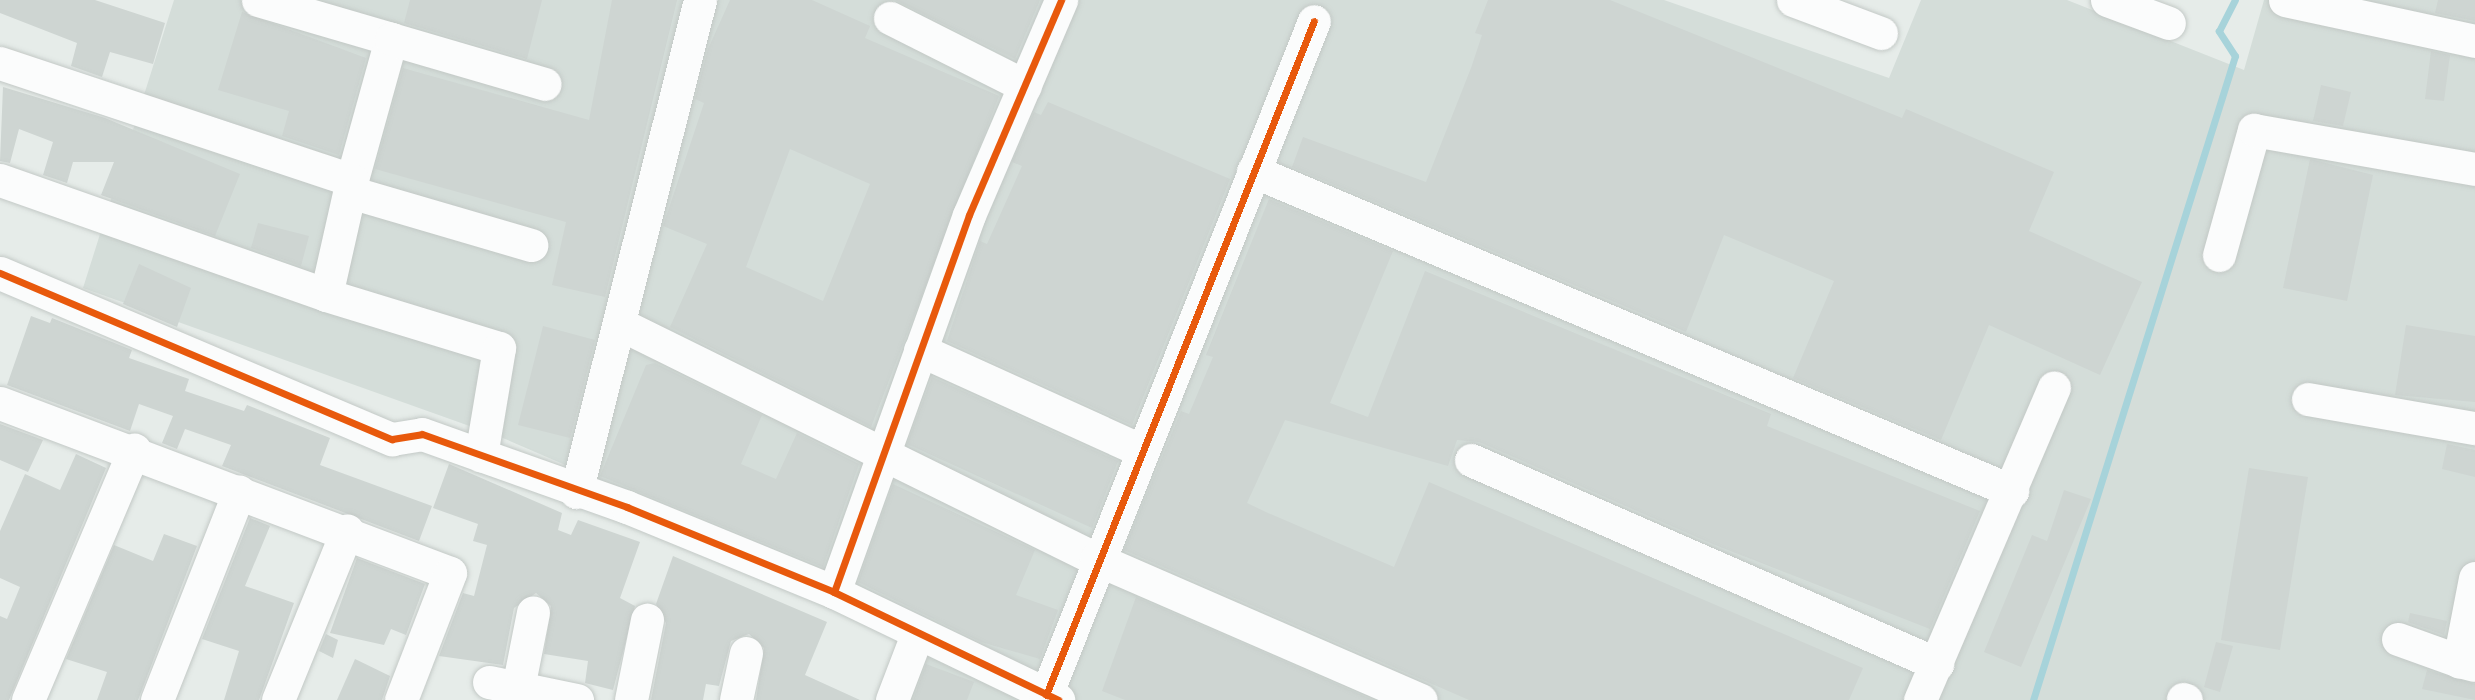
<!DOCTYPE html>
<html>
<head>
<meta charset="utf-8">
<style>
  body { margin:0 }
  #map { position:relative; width:2475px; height:700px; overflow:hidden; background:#e6ece9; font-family:Jost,sans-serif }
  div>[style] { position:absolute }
  .built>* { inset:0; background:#d4ddd9 }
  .stream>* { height:7px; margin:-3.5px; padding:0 3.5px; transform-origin:3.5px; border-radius:3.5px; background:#a7d3da }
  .building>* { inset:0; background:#ced5d2 }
  .roads { filter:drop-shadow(0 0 2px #c3c9c6) drop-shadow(0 0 2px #c3c9c6) }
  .minor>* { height:33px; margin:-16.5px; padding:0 16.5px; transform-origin:16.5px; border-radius:16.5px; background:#fbfcfc }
  .cycleway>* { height:7px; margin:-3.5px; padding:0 3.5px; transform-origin:3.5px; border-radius:3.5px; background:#e8590c }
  span { translate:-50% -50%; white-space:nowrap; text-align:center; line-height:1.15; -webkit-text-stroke:6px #f5faf7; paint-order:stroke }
</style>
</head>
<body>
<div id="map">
  <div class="built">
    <div style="clip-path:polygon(174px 0,1664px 0,1889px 78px,1921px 0,2067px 0,2244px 70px,2264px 0,2475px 0,2475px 700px,892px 700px,915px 616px,503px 438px,83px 288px)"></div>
  </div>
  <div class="stream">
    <div style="left:2033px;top:700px;width:675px;rotate:-72.59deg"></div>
    <div style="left:2235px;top:56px;width:30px;rotate:-123deg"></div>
    <div style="left:2219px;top:31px;width:35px;rotate:-63deg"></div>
  </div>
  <div class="building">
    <div style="clip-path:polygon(0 0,95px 0,165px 23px,153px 64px,110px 52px,102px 77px,71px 66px,77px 43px,0 13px)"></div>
    <div style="clip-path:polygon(410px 0,542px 0,527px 59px,404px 23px)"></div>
    <div style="clip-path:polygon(612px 0,677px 0,605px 297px,552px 285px,566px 222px,375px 169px,403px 68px,589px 120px)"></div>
    <div style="clip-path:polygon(evenodd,730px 0,812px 0,870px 26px,865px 38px,999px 96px,871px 427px,670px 327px,707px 244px,663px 226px,704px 103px,695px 99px,708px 49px,730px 0,790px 149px,870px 184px,823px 301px,746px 267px,790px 149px)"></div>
    <div style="clip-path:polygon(895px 0,1040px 0,1015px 59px)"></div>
    <div style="clip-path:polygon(1488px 0,1610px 0,1902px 118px,1906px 109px,2054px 172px,2029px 231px,2142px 282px,2100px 375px,1989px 325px,1941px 440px,1793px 378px,1834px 281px,1724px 235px,1686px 332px,1292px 167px,1303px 137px,1426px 182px,1471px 68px,1482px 35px,1475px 33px)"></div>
    <div style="clip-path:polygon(2438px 0,2475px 0,2475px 21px,2435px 13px)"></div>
    <div style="clip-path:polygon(242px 12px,366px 58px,339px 155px,282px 136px,289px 111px,218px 90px)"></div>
    <div style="clip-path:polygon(2431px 51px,2450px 55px,2444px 101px,2425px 99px)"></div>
    <div style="clip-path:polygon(2321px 85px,2351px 92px,2343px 126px,2313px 121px)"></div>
    <div style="clip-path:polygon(3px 87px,105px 118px,240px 174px,215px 236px,101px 195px,114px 162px,73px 162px,67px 183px,43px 175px,53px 142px,19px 129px,10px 163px,0 161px)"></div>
    <div style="clip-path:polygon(1048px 102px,1230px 179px,1132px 425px,947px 341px,980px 241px,987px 244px,1022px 166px,1012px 162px,1034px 112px,1041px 115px)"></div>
    <div style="clip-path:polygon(2310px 159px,2373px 175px,2347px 301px,2283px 288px)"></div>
    <div style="clip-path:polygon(1269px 199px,1393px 251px,1330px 403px,1368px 417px,1425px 271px,1771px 414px,1767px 426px,1980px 511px,1930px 629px,1710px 543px,1479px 442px,1457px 440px,1448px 466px,1285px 420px,1247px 503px,1268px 513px,1394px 567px,1429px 482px,1863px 668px,1849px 700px,1469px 700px,1124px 550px,1181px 411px,1189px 414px,1213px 357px,1206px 355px)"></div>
    <div style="clip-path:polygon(258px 223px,309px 236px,301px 266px,251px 248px)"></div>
    <div style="clip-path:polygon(139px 264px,191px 288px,177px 327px,123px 304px)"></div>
    <div style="clip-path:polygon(31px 316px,50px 323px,52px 318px,132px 350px,129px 358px,189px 379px,185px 391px,244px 411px,247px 405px,330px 438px,320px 465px,432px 506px,419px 541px,222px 466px,231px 445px,185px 429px,177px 449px,162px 443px,173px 416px,139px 404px,130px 431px,7px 385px)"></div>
    <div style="clip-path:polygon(2406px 325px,2475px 336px,2475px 402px,2395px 395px)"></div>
    <div style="clip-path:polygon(543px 326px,595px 340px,570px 438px,518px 425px)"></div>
    <div style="clip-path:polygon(655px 363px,762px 415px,741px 464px,776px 479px,797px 433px,859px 464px,823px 567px,600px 476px,646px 365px)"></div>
    <div style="clip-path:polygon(932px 377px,1118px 461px,1092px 528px,907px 444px)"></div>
    <div style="clip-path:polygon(0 424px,43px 440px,28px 472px,0 460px)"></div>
    <div style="clip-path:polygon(2447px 444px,2475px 450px,2475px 477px,2442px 469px)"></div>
    <div style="clip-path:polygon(76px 454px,106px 468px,9px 700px,0 700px,0 616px,7px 619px,20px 587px,0 578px,0 531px,25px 474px,60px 490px)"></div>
    <div style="clip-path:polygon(449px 464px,562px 513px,558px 530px,571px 535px,578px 520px,640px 542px,620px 598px,635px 606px,613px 690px,585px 683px,588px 661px,544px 654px,551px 606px,536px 593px,514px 608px,503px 665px,439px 656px,463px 593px,474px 596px,487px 545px,473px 541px,478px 524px,433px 508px)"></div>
    <div style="clip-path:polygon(2249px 468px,2308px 477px,2280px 650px,2221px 640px)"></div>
    <div style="clip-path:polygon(893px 484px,1035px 550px,1016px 595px,1058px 610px,1040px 659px,981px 642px,858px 582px)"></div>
    <div style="clip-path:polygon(2064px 490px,2091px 499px,2021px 667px,1984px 652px,2032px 535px,2047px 541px)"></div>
    <div style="clip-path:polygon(250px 518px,270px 526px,245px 586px,294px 603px,259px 700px,224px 700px,239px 651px,202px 639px)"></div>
    <div style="clip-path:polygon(164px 534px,197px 546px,138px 700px,97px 700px,107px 672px,66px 659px,114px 545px,153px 561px)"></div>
    <div style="clip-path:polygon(673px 556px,827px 622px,805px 675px,860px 700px,756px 700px,764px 648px,749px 634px,731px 641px,719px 686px,706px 684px,703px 700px,651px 700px,666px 623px,656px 604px)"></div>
    <div style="clip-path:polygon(357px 558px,425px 584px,406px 635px,391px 629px,384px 645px,330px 633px)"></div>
    <div style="clip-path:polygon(1136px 597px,1373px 700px,1125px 700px,1102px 691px)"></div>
    <div style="clip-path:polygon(2410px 613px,2447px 621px,2444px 635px,2408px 622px)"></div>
    <div style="clip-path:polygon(326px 634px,338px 640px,333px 658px,319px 651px)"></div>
    <div style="clip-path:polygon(2216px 642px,2233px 646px,2220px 692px,2204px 687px)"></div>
    <div style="clip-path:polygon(355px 659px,390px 676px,382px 700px,337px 700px)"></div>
    <div style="clip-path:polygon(926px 664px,974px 682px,967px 700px,913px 700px)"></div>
    <div style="clip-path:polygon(2427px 670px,2475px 684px,2475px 700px,2422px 689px)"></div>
  </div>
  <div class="roads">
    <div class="minor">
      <div style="left:258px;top:0;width:139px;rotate:16.3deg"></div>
      <div style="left:391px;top:39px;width:146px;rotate:105.5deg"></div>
      <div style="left:1793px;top:0;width:94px;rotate:20.6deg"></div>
      <div style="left:2107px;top:0;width:66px;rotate:20.4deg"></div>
      <div style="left:2285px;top:0;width:194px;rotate:12.2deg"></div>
      <div style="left:890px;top:18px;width:151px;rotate:26.7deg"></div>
      <div style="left:391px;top:39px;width:160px;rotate:16.3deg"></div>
      <div style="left:0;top:63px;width:371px;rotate:18.4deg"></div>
      <div style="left:352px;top:180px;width:118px;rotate:102.7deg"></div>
      <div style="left:1253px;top:171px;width:824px;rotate:22.86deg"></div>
      <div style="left:0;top:180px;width:346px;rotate:19.4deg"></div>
      <div style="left:326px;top:295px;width:181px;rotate:17deg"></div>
      <div style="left:499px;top:348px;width:109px;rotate:99.5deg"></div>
      <div style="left:350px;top:192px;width:189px;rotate:16.3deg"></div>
      <div style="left:2219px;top:255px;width:130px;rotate:-74.4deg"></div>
      <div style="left:2254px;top:130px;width:224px;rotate:10deg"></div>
      <div style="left:0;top:273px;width:426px;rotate:23deg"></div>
      <div style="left:392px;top:439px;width:30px;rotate:-9deg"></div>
      <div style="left:422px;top:434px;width:218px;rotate:19.6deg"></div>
      <div style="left:627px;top:507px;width:224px;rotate:22.3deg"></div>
      <div style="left:834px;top:592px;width:249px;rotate:25.7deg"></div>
      <div style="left:622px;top:325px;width:529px;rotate:26.27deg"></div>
      <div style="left:1096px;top:559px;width:354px;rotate:23.5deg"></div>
      <div style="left:920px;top:350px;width:242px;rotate:24.4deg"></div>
      <div style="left:2308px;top:399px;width:169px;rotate:9.9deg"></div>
      <div style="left:0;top:403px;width:481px;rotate:20.7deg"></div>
      <div style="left:450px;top:573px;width:136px;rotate:111.1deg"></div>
      <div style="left:1471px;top:460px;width:509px;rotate:23.64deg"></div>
      <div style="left:576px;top:492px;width:507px;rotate:-75.85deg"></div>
      <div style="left:2475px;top:578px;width:85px;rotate:100.9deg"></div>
      <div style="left:2459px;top:661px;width:16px;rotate:14deg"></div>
      <div style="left:834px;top:592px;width:400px;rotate:-70.3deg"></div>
      <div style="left:969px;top:215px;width:234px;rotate:-66.8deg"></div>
      <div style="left:2398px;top:639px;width:65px;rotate:19.8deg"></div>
      <div style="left:489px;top:682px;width:90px;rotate:11.6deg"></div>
      <div style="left:518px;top:688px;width:77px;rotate:-78.8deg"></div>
      <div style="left:1046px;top:695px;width:725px;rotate:-68.32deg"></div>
      <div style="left:2183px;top:699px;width:3px;rotate:18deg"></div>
      <div style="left:28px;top:700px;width:272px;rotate:-67deg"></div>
      <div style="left:157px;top:700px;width:224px;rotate:-68.5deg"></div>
      <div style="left:278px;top:700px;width:183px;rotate:-67.8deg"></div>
      <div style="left:631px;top:700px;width:82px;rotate:-78.7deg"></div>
      <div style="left:736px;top:700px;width:48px;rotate:-78deg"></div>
      <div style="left:892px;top:700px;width:67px;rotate:-69.1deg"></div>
      <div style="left:1920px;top:700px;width:340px;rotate:-66.8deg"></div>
    </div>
  </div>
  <div class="cycleway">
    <div style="left:0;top:273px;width:426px;rotate:23deg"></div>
    <div style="left:392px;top:439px;width:30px;rotate:-9deg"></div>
    <div style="left:422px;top:434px;width:218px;rotate:19.6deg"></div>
    <div style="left:627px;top:507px;width:224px;rotate:22.3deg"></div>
    <div style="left:834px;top:592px;width:249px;rotate:25.7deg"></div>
    <div style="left:834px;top:592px;width:400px;rotate:-70.3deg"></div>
    <div style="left:969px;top:215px;width:234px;rotate:-66.8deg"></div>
    <div style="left:1046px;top:695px;width:725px;rotate:-68.32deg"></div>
  </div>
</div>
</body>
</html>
